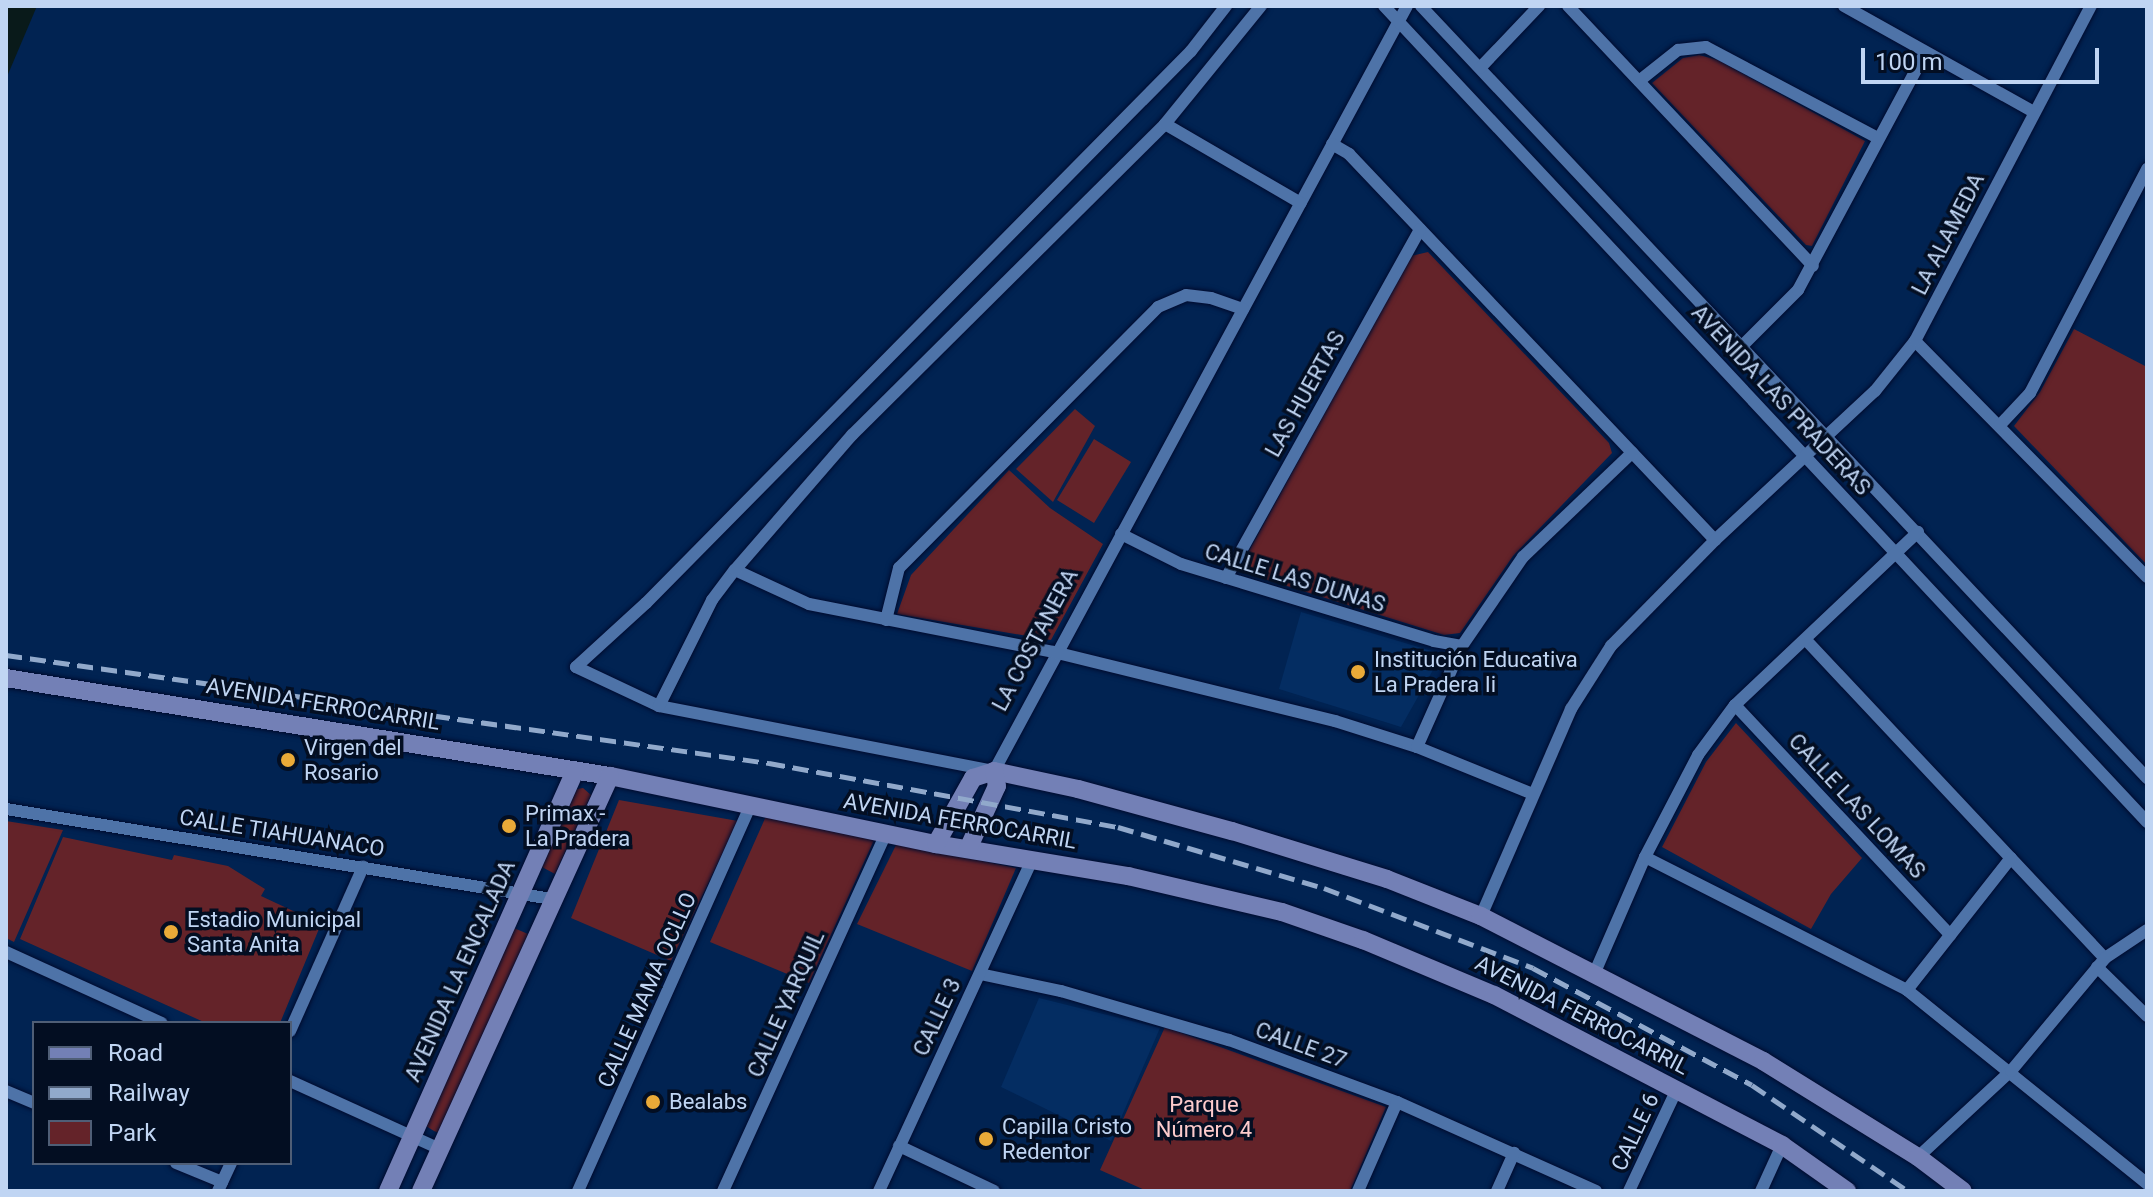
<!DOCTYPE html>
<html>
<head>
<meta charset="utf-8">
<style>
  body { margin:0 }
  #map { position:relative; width:2153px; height:1197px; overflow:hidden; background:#012352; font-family:Roboto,sans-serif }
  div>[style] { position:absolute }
  .built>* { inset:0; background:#042d62 }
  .green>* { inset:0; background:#642329 }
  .water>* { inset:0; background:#091a1a }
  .roads { filter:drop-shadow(0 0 2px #000b2e) drop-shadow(0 0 2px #000b2e) }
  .street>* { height:12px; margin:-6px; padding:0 6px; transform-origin:6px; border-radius:6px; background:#4e73a8 }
  .secondary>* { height:18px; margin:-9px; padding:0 9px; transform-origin:9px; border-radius:9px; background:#7380b6 }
  .rail>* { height:5px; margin-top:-2.5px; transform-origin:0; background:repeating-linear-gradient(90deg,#91a9cb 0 16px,transparent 0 24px) }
  .dots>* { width:22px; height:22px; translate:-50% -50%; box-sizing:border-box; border:4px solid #030e22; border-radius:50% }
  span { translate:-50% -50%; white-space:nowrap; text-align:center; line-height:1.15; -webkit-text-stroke:7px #030e22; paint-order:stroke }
  .street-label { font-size:22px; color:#c0d5f3 }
  .poi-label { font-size:22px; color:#c0d5f3 }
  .left { translate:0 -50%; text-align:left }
  .park-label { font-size:22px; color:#fdcbcc }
  .frame { position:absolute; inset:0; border:8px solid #c0d5f3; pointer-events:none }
  .legend { position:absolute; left:32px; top:1021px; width:260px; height:144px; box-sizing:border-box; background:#030e22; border:2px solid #4f5e76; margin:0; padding:10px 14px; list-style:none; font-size:24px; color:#c0d5f3 }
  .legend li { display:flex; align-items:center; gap:16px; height:40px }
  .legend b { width:40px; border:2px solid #4f5e76 }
  .scale { position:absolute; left:1861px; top:48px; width:238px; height:36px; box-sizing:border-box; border:4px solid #c0d5f3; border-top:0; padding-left:10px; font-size:24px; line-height:28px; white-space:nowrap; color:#c0d5f3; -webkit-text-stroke:6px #030e22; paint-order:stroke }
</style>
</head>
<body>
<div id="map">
  <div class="built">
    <div style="clip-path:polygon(1301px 612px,1442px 654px,1401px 727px,1279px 689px)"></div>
    <div style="clip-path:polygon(1039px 998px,1160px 1028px,1111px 1141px,1001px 1087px)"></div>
  </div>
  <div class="green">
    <div style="clip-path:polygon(1699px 55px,1718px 60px,1865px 141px,1812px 246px,1806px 245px,1652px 83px,1683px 58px)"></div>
    <div style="clip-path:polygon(1428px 252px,1609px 443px,1612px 453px,1513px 556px,1460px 633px,1444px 635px,1248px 574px,1244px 560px,1411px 256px)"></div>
    <div style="clip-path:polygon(2074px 329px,2147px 367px,2147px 565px,2014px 426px,2040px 392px)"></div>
    <div style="clip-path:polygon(1075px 409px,1095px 426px,1053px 502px,1016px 469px)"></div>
    <div style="clip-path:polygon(1094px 439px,1131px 462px,1094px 523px,1057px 500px)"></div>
    <div style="clip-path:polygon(1009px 470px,1050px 508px,1103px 544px,1051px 640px,897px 614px,911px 575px)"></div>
    <div style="clip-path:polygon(1736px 723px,1862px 858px,1831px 894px,1811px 929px,1662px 847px,1706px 762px)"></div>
    <div style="clip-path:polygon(583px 788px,591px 795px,555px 874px,542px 867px,577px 789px)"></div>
    <div style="clip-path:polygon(619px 800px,738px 821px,671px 961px,571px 918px)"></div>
    <div style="clip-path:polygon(767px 814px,875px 838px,809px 983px,710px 942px)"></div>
    <div style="clip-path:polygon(6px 821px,63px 830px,14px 942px,6px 938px)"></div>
    <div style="clip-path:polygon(63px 837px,172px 860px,174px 855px,228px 866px,265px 889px,261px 896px,321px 924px,280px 1023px,206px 1023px,20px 939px)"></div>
    <div style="clip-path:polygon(897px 843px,1016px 868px,972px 971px,857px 924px)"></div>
    <div style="clip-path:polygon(514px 928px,528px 934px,439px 1133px,434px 1131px,426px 1126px)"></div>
    <div style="clip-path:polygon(1165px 1027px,1386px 1107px,1350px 1191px,1147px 1191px,1100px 1170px)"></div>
  </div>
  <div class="water">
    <div style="clip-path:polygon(6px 6px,37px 6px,6px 79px)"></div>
  </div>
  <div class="roads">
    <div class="street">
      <div style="left:1226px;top:6px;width:57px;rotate:127.9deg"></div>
      <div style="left:1191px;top:51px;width:776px;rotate:134.63deg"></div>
      <div style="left:646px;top:603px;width:95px;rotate:137.6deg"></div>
      <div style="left:576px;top:667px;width:92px;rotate:25.2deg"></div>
      <div style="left:659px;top:706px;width:341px;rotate:11deg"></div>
      <div style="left:994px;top:771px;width:869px;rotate:-61.64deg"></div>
      <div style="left:1384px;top:6px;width:1117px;rotate:46.92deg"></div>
      <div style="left:1421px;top:6px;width:1060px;rotate:46.76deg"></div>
      <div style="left:1568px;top:6px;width:357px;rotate:46.7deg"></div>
      <div style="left:1844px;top:6px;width:218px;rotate:29.2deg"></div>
      <div style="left:1480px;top:68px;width:86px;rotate:-46.4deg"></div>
      <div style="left:1639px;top:81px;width:50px;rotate:-38.5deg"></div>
      <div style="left:1678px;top:50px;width:28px;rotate:-6deg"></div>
      <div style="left:1706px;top:47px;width:195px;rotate:27.9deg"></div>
      <div style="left:1165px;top:124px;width:157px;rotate:30.2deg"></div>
      <div style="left:1332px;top:144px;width:20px;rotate:30deg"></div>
      <div style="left:1349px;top:154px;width:532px;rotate:46.52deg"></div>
      <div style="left:1915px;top:341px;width:331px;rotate:45.5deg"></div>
      <div style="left:1741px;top:347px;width:81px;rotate:-45deg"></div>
      <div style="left:1798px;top:290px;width:269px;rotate:-61.8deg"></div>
      <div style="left:2000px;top:425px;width:44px;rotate:-46.8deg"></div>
      <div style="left:2030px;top:393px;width:253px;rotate:-62.4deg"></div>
      <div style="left:1121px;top:534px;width:67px;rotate:26.6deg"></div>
      <div style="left:1181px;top:564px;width:264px;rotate:16.9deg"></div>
      <div style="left:1434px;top:641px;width:28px;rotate:10deg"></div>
      <div style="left:735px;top:570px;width:81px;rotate:24.7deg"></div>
      <div style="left:809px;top:604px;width:250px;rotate:11.1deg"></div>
      <div style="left:1054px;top:652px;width:289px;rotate:13.8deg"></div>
      <div style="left:1335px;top:721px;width:86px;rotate:17.6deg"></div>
      <div style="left:1417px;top:747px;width:125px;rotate:22.1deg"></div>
      <div style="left:1226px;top:578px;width:399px;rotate:-60.9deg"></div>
      <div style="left:886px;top:620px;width:54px;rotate:-76deg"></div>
      <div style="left:899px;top:568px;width:368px;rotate:-45.2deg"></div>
      <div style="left:1158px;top:307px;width:30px;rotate:-23deg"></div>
      <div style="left:1186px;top:295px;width:25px;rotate:7deg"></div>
      <div style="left:1211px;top:298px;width:34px;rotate:19deg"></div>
      <div style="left:1806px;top:640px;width:436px;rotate:46.8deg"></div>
      <div style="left:1735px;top:705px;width:315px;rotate:46.9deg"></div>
      <div style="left:659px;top:706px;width:119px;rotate:-63.4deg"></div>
      <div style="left:712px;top:600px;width:38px;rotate:-53deg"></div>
      <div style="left:735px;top:570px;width:179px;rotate:-49.1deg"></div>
      <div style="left:852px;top:435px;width:441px;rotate:-44.8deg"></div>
      <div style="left:1165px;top:124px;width:152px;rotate:-50.9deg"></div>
      <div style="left:1417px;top:747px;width:111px;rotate:-66deg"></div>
      <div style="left:1462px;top:646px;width:108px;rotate:-55.6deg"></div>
      <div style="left:1523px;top:557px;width:151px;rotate:-43.7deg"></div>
      <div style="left:6px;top:809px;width:553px;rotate:9.36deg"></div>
      <div style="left:1645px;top:857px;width:294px;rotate:26.9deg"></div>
      <div style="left:1907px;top:990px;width:309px;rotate:38.9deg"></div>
      <div style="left:1481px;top:916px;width:226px;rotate:-66.5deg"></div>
      <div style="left:1571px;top:709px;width:75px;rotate:-57.6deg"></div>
      <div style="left:1611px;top:646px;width:148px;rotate:-45.5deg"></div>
      <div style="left:1715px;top:540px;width:219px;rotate:-43deg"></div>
      <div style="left:1875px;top:391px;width:64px;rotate:-51.3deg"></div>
      <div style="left:1915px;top:341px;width:378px;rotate:-62.3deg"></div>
      <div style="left:6px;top:952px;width:171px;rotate:24.5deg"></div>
      <div style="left:2097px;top:967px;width:70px;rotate:44.4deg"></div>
      <div style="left:1595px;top:972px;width:125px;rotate:-66.5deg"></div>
      <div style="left:1645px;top:857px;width:115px;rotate:-62.5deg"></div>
      <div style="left:1698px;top:755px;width:62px;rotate:-53.5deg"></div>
      <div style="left:1735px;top:705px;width:252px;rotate:-43.4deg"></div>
      <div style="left:980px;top:974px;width:83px;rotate:11.9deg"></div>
      <div style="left:1061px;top:991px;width:175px;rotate:16.3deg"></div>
      <div style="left:1229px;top:1040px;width:179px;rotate:20.3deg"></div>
      <div style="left:1397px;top:1102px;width:218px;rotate:24.1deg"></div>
      <div style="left:1907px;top:990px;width:168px;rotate:-51.8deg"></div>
      <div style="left:290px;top:1031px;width:180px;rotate:-66deg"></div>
      <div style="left:290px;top:1081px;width:165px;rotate:24.4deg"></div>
      <div style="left:6px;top:1091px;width:30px;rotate:23deg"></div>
      <div style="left:899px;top:1146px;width:105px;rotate:25.3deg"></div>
      <div style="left:1918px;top:1157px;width:127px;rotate:-42.8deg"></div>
      <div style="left:2011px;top:1071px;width:147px;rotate:-50.2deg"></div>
      <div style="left:2105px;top:958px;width:50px;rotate:-33.7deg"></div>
      <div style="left:176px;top:1163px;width:50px;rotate:22.4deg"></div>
      <div style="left:218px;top:1191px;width:31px;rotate:-65deg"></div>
      <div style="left:578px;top:1191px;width:423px;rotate:-65.9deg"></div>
      <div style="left:723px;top:1191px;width:393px;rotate:-65.5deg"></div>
      <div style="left:879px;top:1191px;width:365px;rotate:-65.2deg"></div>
      <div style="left:1358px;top:1191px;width:97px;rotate:-66.3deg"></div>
      <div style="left:1497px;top:1191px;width:42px;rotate:-65.9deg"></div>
      <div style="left:1629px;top:1191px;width:113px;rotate:-64.8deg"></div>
      <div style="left:1761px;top:1191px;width:51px;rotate:-65.5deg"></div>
    </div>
    <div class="secondary">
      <div style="left:6px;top:678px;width:612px;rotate:9.22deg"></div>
      <div style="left:610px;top:776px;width:333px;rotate:11.8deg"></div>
      <div style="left:936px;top:844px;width:195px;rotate:9.5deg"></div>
      <div style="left:1128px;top:876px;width:158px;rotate:13.2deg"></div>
      <div style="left:1282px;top:912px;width:86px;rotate:19.1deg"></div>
      <div style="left:1363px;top:940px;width:142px;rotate:22.8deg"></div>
      <div style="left:1494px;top:995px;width:325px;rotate:27.5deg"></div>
      <div style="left:1782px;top:1145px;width:80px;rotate:35.3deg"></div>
      <div style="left:994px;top:771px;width:86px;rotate:12.1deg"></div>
      <div style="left:1078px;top:789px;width:160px;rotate:15.3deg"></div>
      <div style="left:1232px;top:831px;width:162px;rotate:17.2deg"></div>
      <div style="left:1387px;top:879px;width:101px;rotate:21.5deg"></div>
      <div style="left:1481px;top:916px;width:317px;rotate:27.2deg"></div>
      <div style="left:1763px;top:1061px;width:182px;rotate:31.8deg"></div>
      <div style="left:1918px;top:1157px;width:56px;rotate:37.1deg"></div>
      <div style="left:936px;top:844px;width:76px;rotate:-60.7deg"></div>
      <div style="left:973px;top:778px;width:22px;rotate:-18deg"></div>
      <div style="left:968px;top:849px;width:69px;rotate:-65.3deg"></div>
      <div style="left:997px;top:786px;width:15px;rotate:-101deg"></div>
      <div style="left:388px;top:1191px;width:460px;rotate:-66deg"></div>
      <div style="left:421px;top:1191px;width:456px;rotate:-65.5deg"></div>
    </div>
  </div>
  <div class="rail">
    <div style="left:6px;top:655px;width:771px;rotate:8.06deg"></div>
    <div style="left:769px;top:763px;width:355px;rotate:10.4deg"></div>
    <div style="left:1118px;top:827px;width:215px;rotate:16.5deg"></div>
    <div style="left:1324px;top:888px;width:224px;rotate:20.9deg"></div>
    <div style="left:1533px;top:968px;width:248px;rotate:28.1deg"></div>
    <div style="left:1752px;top:1085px;width:189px;rotate:34.2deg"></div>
  </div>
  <div class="dots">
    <div style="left:1358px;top:672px;background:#eaaa38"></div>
    <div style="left:288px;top:760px;background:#eaaa38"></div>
    <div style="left:509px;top:826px;background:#eaaa38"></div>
    <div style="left:171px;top:932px;background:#eaaa38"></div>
    <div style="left:653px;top:1102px;background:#eaaa38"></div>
    <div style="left:986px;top:1139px;background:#eaaa38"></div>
  </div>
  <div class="street-label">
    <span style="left:1948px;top:234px;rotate:-63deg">LA ALAMEDA</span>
    <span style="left:1305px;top:394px;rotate:-61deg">LAS HUERTAS</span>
    <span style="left:1781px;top:400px;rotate:47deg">AVENIDA LAS PRADERAS</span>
    <span style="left:1295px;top:578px;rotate:17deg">CALLE LAS DUNAS</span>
    <span style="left:1035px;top:640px;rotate:-62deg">LA COSTANERA</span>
    <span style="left:323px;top:704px;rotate:9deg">AVENIDA FERROCARRIL</span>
    <span style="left:1857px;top:806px;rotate:47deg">CALLE LAS LOMAS</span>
    <span style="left:960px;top:821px;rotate:10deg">AVENIDA FERROCARRIL</span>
    <span style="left:282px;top:833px;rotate:9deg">CALLE TIAHUANACO</span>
    <span style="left:460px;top:971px;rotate:-66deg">AVENIDA LA ENCALADA</span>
    <span style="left:647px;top:990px;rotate:-66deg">CALLE MAMA OCLLO</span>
    <span style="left:786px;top:1004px;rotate:-66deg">CALLE YARQUIL</span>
    <span style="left:1582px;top:1015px;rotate:27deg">AVENIDA FERROCARRIL</span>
    <span style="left:937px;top:1017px;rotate:-65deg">CALLE 3</span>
    <span style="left:1301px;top:1045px;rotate:20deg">CALLE 27</span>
    <span style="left:1635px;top:1132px;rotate:-65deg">CALLE 6</span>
  </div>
  <div class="poi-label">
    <span class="left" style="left:1374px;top:672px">Institución Educativa<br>La Pradera Ii</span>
    <span class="left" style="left:304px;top:760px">Virgen del<br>Rosario</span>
    <span class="left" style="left:525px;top:826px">Primax -<br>La Pradera</span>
    <span class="left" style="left:187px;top:932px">Estadio Municipal<br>Santa Anita</span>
    <span class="left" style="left:669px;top:1102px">Bealabs</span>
    <span class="left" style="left:1002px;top:1139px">Capilla Cristo<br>Redentor</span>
  </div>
  <div class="park-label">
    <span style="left:1204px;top:1117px">Parque<br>Número 4</span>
  </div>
  <div class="frame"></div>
  <ul class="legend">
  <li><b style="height:10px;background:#7380b6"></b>Road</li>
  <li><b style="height:10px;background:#91a9cb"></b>Railway</li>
  <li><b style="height:22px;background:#642329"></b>Park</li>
  </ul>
  <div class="scale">100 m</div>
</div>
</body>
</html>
